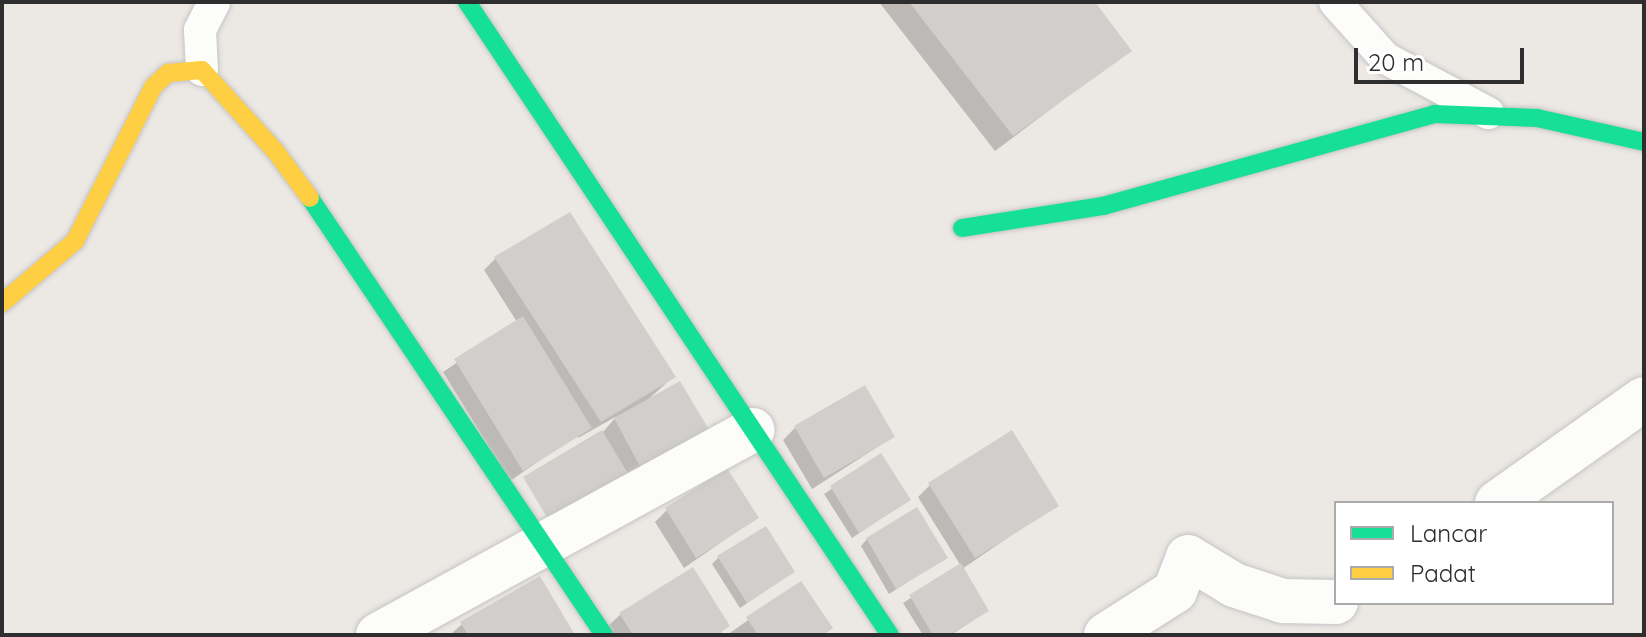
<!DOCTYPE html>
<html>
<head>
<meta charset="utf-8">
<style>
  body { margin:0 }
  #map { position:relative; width:1646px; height:637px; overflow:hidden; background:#ece8e4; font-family:Quicksand,sans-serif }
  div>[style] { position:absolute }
  .shadow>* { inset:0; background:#0003 }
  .building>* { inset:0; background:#d1cecb }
  .roads { filter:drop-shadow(0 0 2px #c5c4c5) drop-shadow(0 0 2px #c5c4c5) }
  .lane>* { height:32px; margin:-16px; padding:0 16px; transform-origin:16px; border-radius:16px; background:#fcfcfb }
  .street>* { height:44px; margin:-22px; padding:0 22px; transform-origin:22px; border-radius:22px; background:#fcfcfb }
  .fast>* { height:18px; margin:-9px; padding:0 9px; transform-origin:9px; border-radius:9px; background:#16e098 }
  .slow>* { height:18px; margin:-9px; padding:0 9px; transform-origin:9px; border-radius:9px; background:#ffcf43 }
  span { translate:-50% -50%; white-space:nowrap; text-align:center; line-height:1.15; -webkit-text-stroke:6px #fff; paint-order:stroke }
  .frame { position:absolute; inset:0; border:4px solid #2e2e2e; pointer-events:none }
  .legend { position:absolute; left:1334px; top:501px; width:280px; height:104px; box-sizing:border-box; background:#fff; border:2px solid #ababab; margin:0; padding:10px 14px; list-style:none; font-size:24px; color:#2e2e2e }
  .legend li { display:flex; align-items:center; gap:16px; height:40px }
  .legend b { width:40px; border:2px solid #ababab }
  .scale { position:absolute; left:1354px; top:48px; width:170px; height:36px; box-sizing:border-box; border:4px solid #2e2e2e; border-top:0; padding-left:10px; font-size:24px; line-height:28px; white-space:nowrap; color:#2e2e2e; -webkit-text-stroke:6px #fff; paint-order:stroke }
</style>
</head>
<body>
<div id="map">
  <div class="shadow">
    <div style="clip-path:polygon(879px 2px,1092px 2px,1129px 50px,995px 151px)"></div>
    <div style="clip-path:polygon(496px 258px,673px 377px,642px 405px,708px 433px,631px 482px,602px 433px,617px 416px,578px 438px,578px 434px,510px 481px,443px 372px,517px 322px,484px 270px)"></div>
    <div style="clip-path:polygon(795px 428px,893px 437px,812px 489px,783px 440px)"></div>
    <div style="clip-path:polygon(880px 456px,908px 500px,852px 538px,824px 494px)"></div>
    <div style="clip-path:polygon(930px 485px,1056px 505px,962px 569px,987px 611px,951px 635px,923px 635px,903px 603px,961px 566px,918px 497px)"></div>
    <div style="clip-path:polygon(667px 510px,756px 518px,684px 568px,655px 522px)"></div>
    <div style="clip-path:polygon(867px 539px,945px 558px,889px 594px,861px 546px)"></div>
    <div style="clip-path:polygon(718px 558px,793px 572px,740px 608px,712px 564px)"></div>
    <div style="clip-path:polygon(801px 583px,831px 628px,824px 635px,727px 635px)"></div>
    <div style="clip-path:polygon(620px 615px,728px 626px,718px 635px,614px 635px,608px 626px)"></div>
    <div style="clip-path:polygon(462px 624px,572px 635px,450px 635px)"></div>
  </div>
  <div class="building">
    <div style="clip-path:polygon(909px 2px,1095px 2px,1132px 51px,1013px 136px)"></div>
    <div style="clip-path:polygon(570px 212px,676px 377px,601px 422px,494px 257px)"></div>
    <div style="clip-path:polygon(523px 316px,592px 428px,523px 471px,454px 359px)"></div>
    <div style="clip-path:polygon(680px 381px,711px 433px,643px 472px,614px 418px)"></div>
    <div style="clip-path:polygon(865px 385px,895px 437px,824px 478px,794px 426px)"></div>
    <div style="clip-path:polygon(602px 430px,636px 487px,557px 534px,523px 477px)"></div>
    <div style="clip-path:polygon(1012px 430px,1059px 506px,975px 558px,928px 483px)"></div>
    <div style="clip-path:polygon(881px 453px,911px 500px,859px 533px,830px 486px)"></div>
    <div style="clip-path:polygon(727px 468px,759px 518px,696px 558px,665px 508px)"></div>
    <div style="clip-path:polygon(917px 507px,948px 558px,896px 589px,866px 538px)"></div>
    <div style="clip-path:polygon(766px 526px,795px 572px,747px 603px,717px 556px)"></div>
    <div style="clip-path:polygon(961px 563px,989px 611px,949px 635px,933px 635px,909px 595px)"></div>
    <div style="clip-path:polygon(693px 567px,730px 626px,716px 635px,633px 635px,619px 613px)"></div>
    <div style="clip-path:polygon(540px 576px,575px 635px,468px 635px,460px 622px)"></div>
    <div style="clip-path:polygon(801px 581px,833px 628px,823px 635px,758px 635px,746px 617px)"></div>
  </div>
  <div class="roads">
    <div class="lane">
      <div style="left:1335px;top:2px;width:75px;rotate:48.2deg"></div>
      <div style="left:1385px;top:58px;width:117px;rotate:28.1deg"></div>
      <div style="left:202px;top:70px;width:40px;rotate:-92.9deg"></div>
      <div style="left:200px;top:30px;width:31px;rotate:-63deg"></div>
    </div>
    <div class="street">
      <div style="left:1497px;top:503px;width:180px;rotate:-35.3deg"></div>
      <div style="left:378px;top:635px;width:427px;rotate:-28.7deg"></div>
      <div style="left:1106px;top:635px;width:82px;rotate:-32.5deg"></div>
      <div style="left:1175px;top:591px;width:36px;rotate:-69deg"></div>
      <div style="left:1188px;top:557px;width:54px;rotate:31.3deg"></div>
      <div style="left:1234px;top:585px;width:52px;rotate:18.1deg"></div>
      <div style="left:1283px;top:601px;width:53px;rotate:1.1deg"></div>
    </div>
    <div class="fast">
      <div style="left:467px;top:2px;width:761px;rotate:56.25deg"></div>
      <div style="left:310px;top:198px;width:527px;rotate:56.07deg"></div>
      <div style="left:962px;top:228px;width:143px;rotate:-8.9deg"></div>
      <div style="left:1103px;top:206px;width:344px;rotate:-15.5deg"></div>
      <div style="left:1434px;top:114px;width:103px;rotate:2.2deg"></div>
      <div style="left:1537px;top:118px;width:110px;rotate:12.6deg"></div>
    </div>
    <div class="slow">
      <div style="left:2px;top:303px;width:96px;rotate:-40.3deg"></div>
      <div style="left:75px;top:241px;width:173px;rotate:-63.1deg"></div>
      <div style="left:153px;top:87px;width:21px;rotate:-43deg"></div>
      <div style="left:168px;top:73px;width:34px;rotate:-5deg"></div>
      <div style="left:202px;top:70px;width:110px;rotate:47.9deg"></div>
      <div style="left:276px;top:152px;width:57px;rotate:53.5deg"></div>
    </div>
  </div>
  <div class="frame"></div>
  <ul class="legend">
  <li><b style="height:10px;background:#16e098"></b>Lancar</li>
  <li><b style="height:10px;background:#ffcf43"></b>Padat</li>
  </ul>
  <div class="scale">20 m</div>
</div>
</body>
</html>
